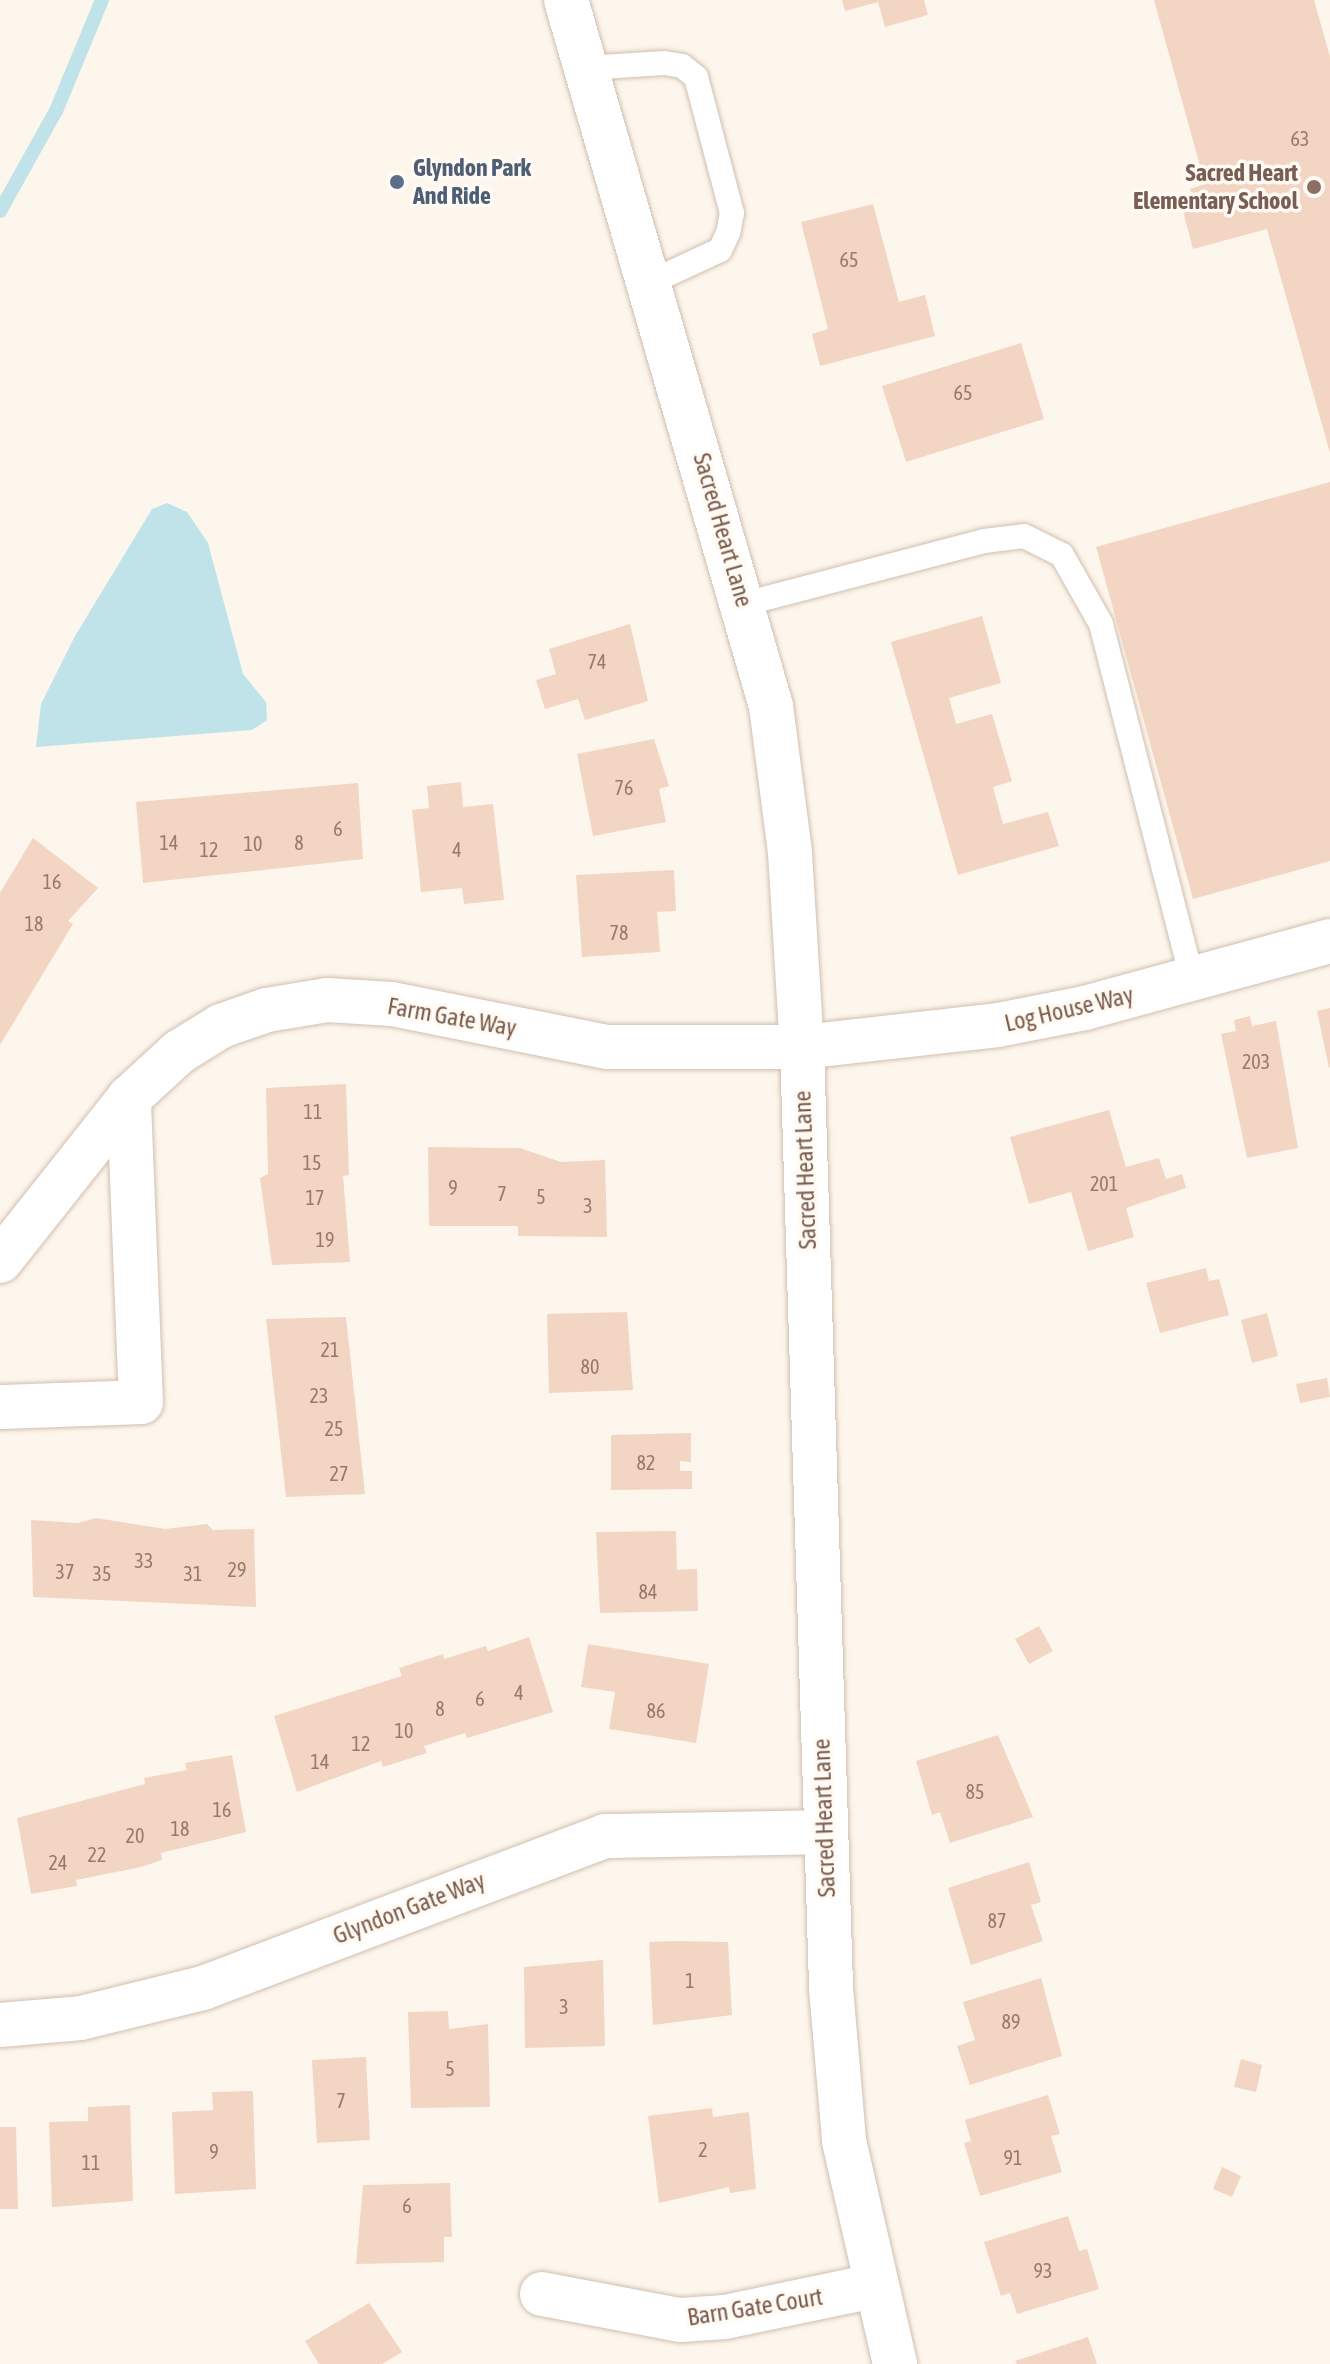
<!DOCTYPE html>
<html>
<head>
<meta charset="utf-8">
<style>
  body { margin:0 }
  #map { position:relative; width:1330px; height:2364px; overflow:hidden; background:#fdf6ec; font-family:"Asap Condensed",sans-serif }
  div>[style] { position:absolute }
  .water>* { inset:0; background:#bfe3e8 }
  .stream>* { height:14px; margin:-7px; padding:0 7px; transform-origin:7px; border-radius:7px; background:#bfe3e8 }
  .building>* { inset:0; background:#f3d5c3 }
  .roads { filter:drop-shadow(0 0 2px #d1beb0) drop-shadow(0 0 2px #d1beb0) }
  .lane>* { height:24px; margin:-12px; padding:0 12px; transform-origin:12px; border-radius:12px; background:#fff }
  .street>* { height:44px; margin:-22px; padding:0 22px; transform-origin:22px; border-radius:22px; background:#fff }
  .dots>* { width:22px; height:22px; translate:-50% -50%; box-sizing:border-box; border:4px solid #fffaf3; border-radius:50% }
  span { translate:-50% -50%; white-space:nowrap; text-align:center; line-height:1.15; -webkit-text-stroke:7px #fffaf3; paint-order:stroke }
  .number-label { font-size:20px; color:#987a6a }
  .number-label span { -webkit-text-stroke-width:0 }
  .service-label { font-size:24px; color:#4e5e75; font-weight:700 }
  .left { translate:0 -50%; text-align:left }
  .education-label { font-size:24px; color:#785e54; font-weight:700 }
  .right { translate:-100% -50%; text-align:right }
  .street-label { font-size:24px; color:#7a5c4d }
</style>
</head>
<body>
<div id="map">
  <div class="water">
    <div style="clip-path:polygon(167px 503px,187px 512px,208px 543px,243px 674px,266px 702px,267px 720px,252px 730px,36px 747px,41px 704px,75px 636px,152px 509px)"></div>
  </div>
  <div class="stream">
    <div style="left:0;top:211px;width:115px;rotate:-60.8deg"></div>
    <div style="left:56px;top:111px;width:120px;rotate:-67.5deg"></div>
  </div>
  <div class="building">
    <div style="clip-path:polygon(842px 0,924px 0,928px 15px,885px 27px,878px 2px,845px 11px)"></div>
    <div style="clip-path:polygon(1154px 0,1314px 0,1330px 57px,1330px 453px,1267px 229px,1193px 249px,1183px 211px,1195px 207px,1190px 189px,1205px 184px)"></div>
    <div style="clip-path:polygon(873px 204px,899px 302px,925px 295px,935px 336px,820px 366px,812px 334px,828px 329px,801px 222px)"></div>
    <div style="clip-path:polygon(1021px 343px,1044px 419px,906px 462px,882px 386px)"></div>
    <div style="clip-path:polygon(1330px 482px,1330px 861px,1193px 899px,1096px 547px)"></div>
    <div style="clip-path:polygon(982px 616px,1001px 683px,949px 698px,956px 724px,992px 714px,1012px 781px,993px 787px,1003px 824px,1048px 812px,1059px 846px,958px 875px,891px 642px)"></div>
    <div style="clip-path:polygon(630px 624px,648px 701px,585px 720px,578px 699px,545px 709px,536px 680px,556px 674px,549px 649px)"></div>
    <div style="clip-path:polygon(654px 739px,669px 786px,659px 789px,666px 822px,593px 836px,577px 754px)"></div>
    <div style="clip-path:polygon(461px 782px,463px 807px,493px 804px,504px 900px,464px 904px,462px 888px,421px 892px,412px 810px,429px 808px,427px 786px)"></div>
    <div style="clip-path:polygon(358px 783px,363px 859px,143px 883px,136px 802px)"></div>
    <div style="clip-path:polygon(33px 838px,98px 888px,68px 921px,73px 924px,0 1045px,0 893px)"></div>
    <div style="clip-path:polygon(674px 870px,676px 911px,657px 912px,660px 952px,582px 957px,576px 875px)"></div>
    <div style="clip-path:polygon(1330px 1008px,1330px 1067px,1329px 1068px,1317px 1011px)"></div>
    <div style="clip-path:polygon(1250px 1016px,1252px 1026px,1276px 1021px,1298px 1148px,1247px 1158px,1221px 1034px,1236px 1031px,1234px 1020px)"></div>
    <div style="clip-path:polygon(346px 1084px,349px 1175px,343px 1176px,350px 1262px,272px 1265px,260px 1178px,268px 1174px,266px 1088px)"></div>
    <div style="clip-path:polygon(1109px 1110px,1126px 1167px,1159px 1158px,1166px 1179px,1182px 1174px,1186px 1188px,1126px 1208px,1134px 1237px,1088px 1251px,1071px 1192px,1029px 1204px,1010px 1137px)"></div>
    <div style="clip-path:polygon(428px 1147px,520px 1148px,561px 1162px,605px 1160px,607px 1237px,518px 1236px,518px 1226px,429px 1226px)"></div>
    <div style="clip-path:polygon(1206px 1268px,1209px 1281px,1219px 1279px,1229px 1315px,1160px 1333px,1146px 1283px)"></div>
    <div style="clip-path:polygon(627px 1312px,633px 1390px,549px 1393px,547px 1314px)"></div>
    <div style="clip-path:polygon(1267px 1313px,1278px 1356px,1252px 1363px,1241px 1320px)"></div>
    <div style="clip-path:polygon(346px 1317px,365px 1494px,286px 1497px,266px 1319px)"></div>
    <div style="clip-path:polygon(1327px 1378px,1330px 1397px,1300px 1403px,1296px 1384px)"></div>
    <div style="clip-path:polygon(691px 1433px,691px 1462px,680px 1461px,680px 1471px,692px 1471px,692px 1489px,611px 1490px,611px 1435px)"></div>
    <div style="clip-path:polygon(96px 1518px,165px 1529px,207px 1524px,213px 1530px,254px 1529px,256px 1607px,33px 1597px,31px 1520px,78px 1523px)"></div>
    <div style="clip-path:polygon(676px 1531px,677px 1570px,697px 1569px,698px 1611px,600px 1613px,596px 1532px)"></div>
    <div style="clip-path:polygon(1039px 1626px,1053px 1651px,1029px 1664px,1015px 1639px)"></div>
    <div style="clip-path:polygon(529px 1637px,553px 1712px,467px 1738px,465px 1733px,424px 1746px,427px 1753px,383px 1767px,381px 1761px,297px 1792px,274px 1716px,402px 1676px,399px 1668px,443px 1654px,444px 1659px,486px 1646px,488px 1651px)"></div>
    <div style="clip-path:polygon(588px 1644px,709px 1664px,696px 1743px,609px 1729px,615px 1692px,581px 1687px)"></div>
    <div style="clip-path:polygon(998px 1735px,1033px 1817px,950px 1843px,940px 1812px,932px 1815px,916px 1761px)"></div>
    <div style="clip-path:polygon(232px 1755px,246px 1832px,161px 1853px,162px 1860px,141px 1867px,76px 1880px,77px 1886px,31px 1894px,17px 1818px,145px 1784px,144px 1778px,187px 1770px,185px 1763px)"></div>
    <div style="clip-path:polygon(1029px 1862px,1041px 1902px,1031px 1905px,1043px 1941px,971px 1965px,948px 1888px)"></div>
    <div style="clip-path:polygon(674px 1941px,728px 1942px,732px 2015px,653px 2025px,649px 1942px)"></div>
    <div style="clip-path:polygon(603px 1960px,605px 2046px,525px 2048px,524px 1967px)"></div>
    <div style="clip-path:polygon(1041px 1978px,1062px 2056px,970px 2085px,957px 2046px,975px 2040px,963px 2002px)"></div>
    <div style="clip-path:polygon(448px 2011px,449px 2029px,488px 2024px,490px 2107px,411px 2108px,408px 2012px)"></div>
    <div style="clip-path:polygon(366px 2057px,370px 2140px,317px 2143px,312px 2060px)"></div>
    <div style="clip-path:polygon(1241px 2059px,1262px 2065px,1256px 2092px,1234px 2087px)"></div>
    <div style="clip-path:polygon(253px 2091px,256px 2189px,175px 2194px,172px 2112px,213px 2110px,212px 2092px)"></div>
    <div style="clip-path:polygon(1048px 2095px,1060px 2134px,1051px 2136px,1062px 2172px,980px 2196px,964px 2143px,971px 2141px,965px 2120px)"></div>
    <div style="clip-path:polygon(130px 2105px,133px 2201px,52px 2207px,49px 2122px,88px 2121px,88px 2107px)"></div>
    <div style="clip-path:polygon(712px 2108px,713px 2117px,749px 2112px,756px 2189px,730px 2193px,729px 2187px,659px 2203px,648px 2116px)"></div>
    <div style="clip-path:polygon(0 2127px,16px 2127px,18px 2209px,0 2209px)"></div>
    <div style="clip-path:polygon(1222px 2167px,1241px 2176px,1232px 2197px,1213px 2189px)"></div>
    <div style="clip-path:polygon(450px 2183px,452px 2237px,444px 2237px,444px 2262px,356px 2264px,363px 2185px)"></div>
    <div style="clip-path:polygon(1068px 2216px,1079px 2251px,1087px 2249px,1099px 2289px,1017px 2314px,1010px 2293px,1001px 2296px,984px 2242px)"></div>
    <div style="clip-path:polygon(369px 2303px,402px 2352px,382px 2364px,319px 2364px,305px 2341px)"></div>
    <div style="clip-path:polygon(1088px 2337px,1097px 2364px,1017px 2364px,1015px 2361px)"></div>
  </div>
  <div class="roads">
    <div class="lane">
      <div style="left:586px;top:68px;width:78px;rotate:-3.7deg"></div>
      <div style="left:664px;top:63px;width:18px;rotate:9deg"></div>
      <div style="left:682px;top:66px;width:18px;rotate:38deg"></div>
      <div style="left:696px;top:77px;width:141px;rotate:75.2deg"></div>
      <div style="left:732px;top:213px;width:20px;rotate:101deg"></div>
      <div style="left:728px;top:233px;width:19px;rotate:115deg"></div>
      <div style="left:720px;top:250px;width:76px;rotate:155.1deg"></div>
      <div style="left:744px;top:604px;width:248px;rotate:-14.7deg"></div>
      <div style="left:984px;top:541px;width:40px;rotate:-7.1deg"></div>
      <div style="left:1024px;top:536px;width:42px;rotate:26.6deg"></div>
      <div style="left:1062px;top:555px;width:79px;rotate:60.5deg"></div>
      <div style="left:1101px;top:624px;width:366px;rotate:75.6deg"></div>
    </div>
    <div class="street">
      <div style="left:566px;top:0;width:735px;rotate:73.81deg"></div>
      <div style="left:771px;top:706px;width:148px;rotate:82.6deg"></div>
      <div style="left:790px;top:853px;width:194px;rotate:86.5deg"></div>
      <div style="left:802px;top:1047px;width:941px;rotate:88.23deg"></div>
      <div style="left:831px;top:1988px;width:154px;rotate:85.1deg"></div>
      <div style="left:844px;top:2141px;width:229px;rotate:77.1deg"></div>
      <div style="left:0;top:1261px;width:208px;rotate:-51.6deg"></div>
      <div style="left:129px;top:1098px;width:68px;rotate:-42.6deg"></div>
      <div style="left:179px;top:1052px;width:49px;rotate:-31.8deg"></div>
      <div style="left:221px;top:1026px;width:49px;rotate:-19.2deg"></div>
      <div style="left:267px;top:1010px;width:61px;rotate:-9.5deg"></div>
      <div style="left:327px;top:1000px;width:65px;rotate:3.5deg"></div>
      <div style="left:392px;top:1004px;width:220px;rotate:11.3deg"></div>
      <div style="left:608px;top:1047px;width:194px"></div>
      <div style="left:802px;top:1047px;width:197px;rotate:-6.4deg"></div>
      <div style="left:998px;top:1025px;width:89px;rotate:-11.1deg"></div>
      <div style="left:1085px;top:1008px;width:254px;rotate:-15.3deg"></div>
      <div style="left:0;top:1407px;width:141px;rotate:-2deg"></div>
      <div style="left:141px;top:1402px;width:304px;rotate:-92.3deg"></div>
      <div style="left:0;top:2025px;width:81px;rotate:-4.9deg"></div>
      <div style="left:81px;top:2018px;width:126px;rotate:-13.8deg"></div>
      <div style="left:203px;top:1988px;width:430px;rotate:-20.7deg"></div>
      <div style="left:605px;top:1836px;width:219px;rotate:-1deg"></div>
      <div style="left:542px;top:2294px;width:140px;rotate:10.7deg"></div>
      <div style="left:680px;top:2320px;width:45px;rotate:-3.8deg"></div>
      <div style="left:725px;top:2317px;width:151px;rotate:-11.8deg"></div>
    </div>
  </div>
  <div class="dots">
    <div style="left:397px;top:182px;background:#5c6f8a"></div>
    <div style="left:1314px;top:187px;background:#8d6e63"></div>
  </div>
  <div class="number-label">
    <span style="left:1300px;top:138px">63</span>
    <span style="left:849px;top:259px">65</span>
    <span style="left:963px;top:392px">65</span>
    <span style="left:597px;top:661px">74</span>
    <span style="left:624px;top:787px">76</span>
    <span style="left:338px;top:828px">6</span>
    <span style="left:169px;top:842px">14</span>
    <span style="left:299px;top:842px">8</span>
    <span style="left:253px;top:843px">10</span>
    <span style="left:209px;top:849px">12</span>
    <span style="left:457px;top:849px">4</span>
    <span style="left:52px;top:881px">16</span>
    <span style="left:34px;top:923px">18</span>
    <span style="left:619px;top:932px">78</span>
    <span style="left:1256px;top:1061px">203</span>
    <span style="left:313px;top:1111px">11</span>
    <span style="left:312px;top:1162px">15</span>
    <span style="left:1104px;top:1183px">201</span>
    <span style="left:453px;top:1187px">9</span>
    <span style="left:502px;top:1193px">7</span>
    <span style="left:541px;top:1196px">5</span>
    <span style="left:315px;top:1197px">17</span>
    <span style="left:588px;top:1205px">3</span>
    <span style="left:325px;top:1239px">19</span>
    <span style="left:330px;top:1349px">21</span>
    <span style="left:590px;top:1366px">80</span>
    <span style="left:319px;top:1395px">23</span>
    <span style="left:334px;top:1428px">25</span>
    <span style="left:646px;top:1462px">82</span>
    <span style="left:339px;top:1473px">27</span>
    <span style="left:144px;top:1560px">33</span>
    <span style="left:237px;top:1569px">29</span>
    <span style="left:65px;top:1571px">37</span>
    <span style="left:102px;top:1573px">35</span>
    <span style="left:193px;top:1573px">31</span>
    <span style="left:648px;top:1591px">84</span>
    <span style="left:519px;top:1692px">4</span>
    <span style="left:480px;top:1698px">6</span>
    <span style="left:440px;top:1708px">8</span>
    <span style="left:656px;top:1710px">86</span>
    <span style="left:404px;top:1730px">10</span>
    <span style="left:361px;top:1743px">12</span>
    <span style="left:320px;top:1761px">14</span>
    <span style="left:975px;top:1791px">85</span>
    <span style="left:222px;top:1809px">16</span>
    <span style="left:180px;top:1828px">18</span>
    <span style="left:135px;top:1835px">20</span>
    <span style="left:97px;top:1854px">22</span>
    <span style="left:58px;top:1862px">24</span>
    <span style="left:997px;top:1920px">87</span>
    <span style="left:690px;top:1980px">1</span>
    <span style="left:564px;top:2006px">3</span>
    <span style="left:1011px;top:2021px">89</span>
    <span style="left:450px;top:2068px">5</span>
    <span style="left:341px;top:2100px">7</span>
    <span style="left:703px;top:2149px">2</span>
    <span style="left:214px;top:2151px">9</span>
    <span style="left:1013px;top:2157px">91</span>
    <span style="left:91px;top:2162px">11</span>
    <span style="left:407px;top:2205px">6</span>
    <span style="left:1043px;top:2270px">93</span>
  </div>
  <div class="service-label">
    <span class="left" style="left:413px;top:182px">Glyndon Park<br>And Ride</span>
  </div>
  <div class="education-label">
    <span class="right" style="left:1298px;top:187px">Sacred Heart<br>Elementary School</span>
  </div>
  <div class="street-label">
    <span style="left:723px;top:530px;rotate:74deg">Sacred Heart Lane</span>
    <span style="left:1069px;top:1009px;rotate:-13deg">Log House Way</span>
    <span style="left:452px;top:1017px;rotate:10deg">Farm Gate Way</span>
    <span style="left:805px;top:1170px;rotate:-92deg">Sacred Heart Lane</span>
    <span style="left:824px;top:1818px;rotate:-92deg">Sacred Heart Lane</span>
    <span style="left:409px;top:1908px;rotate:-21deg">Glyndon Gate Way</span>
    <span style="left:755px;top:2307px;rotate:-9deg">Barn Gate Court</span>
  </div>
</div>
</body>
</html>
